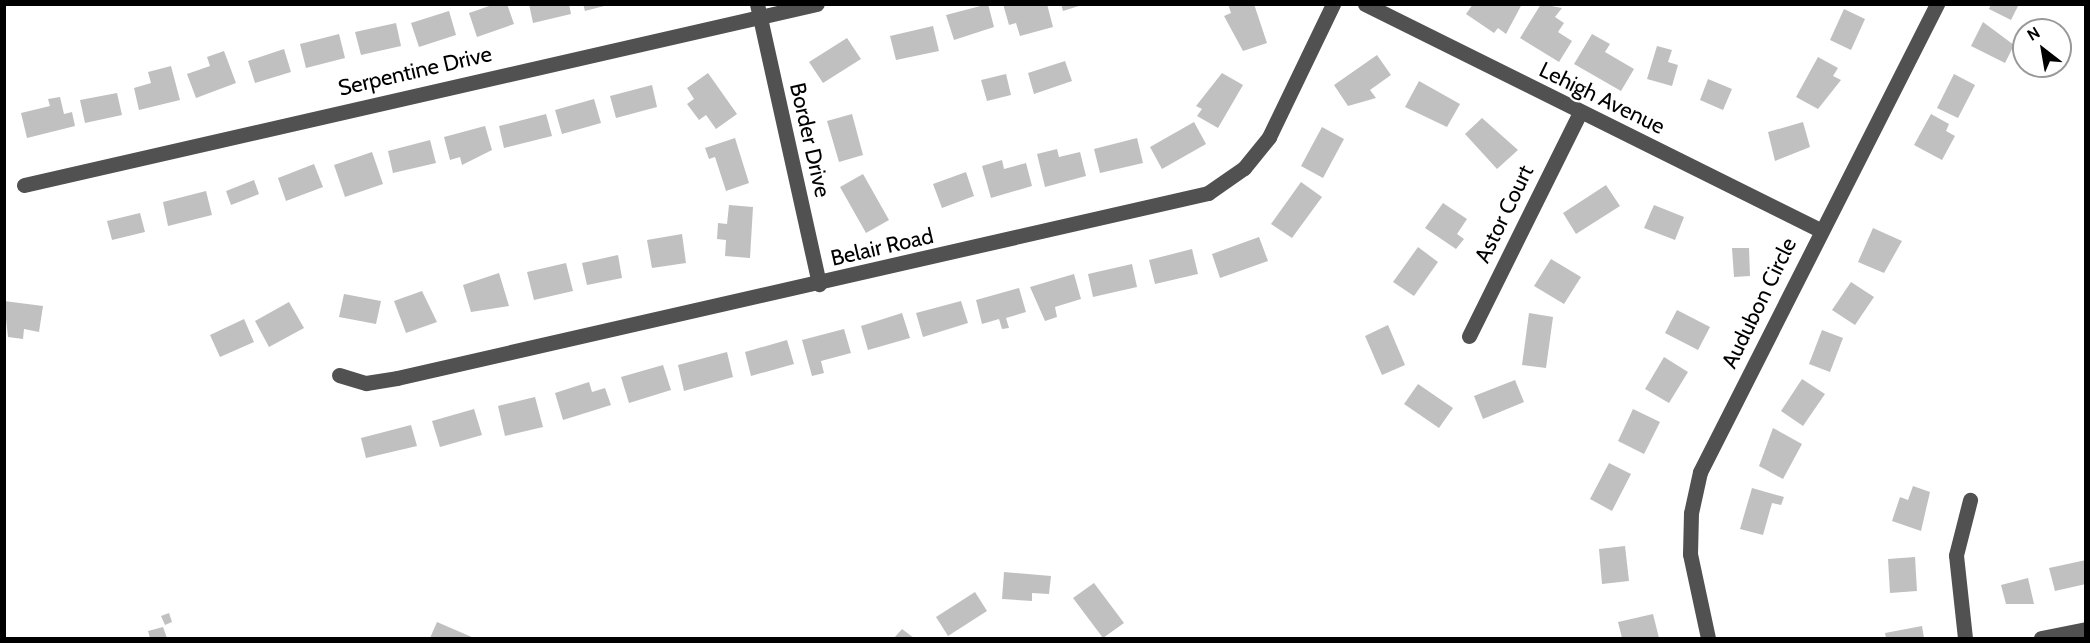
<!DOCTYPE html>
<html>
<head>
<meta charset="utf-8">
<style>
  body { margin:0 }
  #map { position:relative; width:2090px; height:643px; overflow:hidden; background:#fff; font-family:Cabin,sans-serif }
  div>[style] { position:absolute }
  .building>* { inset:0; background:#c0c0c0 }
  .minor>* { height:15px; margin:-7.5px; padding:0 7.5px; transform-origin:7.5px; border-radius:7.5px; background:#515151 }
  span { translate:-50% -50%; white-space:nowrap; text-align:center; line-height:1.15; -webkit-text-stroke:4.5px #fff; paint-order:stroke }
  .street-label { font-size:22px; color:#000 }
  .frame { position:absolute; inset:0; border:6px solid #000; pointer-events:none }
  .north { position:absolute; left:2012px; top:18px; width:60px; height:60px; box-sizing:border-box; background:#fff; border:2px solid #999; border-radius:50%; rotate:329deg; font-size:16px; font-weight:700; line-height:24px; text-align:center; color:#000 }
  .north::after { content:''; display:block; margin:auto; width:21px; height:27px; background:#000; clip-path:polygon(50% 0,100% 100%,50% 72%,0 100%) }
</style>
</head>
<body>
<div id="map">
  <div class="building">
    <div style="clip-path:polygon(495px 4px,507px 4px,514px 24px,477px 37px,469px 13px)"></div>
    <div style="clip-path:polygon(529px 4px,569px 4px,571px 14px,533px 23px)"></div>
    <div style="clip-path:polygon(583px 4px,608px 4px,608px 5px,585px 11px)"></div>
    <div style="clip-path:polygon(988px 4px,994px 27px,954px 40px,946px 15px)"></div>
    <div style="clip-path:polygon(1003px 4px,1047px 4px,1053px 27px,1020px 36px,1016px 23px,1009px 25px)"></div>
    <div style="clip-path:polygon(1061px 4px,1082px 4px,1082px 5px,1063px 11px)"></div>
    <div style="clip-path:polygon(1228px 4px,1254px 4px,1267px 43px,1243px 51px,1224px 16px,1231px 13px)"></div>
    <div style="clip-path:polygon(1473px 4px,1522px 4px,1506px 34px,1498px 28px,1494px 33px,1466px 14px)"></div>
    <div style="clip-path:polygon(1541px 4px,1562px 8px,1555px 17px,1564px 23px,1558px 32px,1572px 41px,1559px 62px,1520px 38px)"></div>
    <div style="clip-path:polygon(1991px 4px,2019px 4px,2011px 20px,1989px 9px)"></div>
    <div style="clip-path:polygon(1844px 9px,1865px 19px,1851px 50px,1830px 40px)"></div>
    <div style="clip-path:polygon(449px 11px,456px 35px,419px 47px,411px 23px)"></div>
    <div style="clip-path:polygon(1983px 22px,2014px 45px,2005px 63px,1971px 46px)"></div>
    <div style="clip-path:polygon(396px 23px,401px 46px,361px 55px,355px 32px)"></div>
    <div style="clip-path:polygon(933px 26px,939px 51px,896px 60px,890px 36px)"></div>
    <div style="clip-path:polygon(339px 34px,345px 58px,306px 68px,300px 44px)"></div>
    <div style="clip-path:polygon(1592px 34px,1610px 44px,1605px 52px,1634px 69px,1621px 91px,1574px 64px)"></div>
    <div style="clip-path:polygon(847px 38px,861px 59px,823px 83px,809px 62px)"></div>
    <div style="clip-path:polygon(1657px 46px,1672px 50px,1668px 62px,1678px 65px,1672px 86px,1647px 79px)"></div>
    <div style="clip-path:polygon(284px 49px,291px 72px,255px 83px,248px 61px)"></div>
    <div style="clip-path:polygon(224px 51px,236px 83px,196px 98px,187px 74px,210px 66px,207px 57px)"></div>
    <div style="clip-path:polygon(1377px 55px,1391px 75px,1370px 90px,1376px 98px,1348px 106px,1334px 85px)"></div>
    <div style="clip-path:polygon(1818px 57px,1838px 68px,1833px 76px,1841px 80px,1818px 109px,1796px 97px)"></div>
    <div style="clip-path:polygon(1065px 61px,1072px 81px,1034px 94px,1028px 73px)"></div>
    <div style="clip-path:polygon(171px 66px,180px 100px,139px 110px,134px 88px,151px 83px,148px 72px)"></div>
    <div style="clip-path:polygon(708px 73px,737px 114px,716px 129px,706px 115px,699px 120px,687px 104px,694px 99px,687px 88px)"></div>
    <div style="clip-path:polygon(1222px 73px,1243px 85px,1218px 128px,1197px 116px,1202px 109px,1196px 106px)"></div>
    <div style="clip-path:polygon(1006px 74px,1011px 95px,987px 101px,981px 80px)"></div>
    <div style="clip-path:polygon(1954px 74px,1975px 85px,1958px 118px,1937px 108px)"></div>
    <div style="clip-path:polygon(1708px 79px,1732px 89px,1723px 110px,1700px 100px)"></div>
    <div style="clip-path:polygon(1419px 81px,1460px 104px,1447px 127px,1405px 107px)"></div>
    <div style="clip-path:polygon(652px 85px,657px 107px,616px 118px,610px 96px)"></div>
    <div style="clip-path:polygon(117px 93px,122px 115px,85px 123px,80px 100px)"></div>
    <div style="clip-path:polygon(60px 97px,64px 114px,72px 112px,75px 126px,27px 138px,21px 113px,50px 106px,48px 99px)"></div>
    <div style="clip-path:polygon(594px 99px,601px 123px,562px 134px,555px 110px)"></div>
    <div style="clip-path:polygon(546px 114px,552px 136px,504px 148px,499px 126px)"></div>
    <div style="clip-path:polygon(852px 114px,863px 155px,839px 162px,827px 121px)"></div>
    <div style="clip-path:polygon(1931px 114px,1949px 124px,1946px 131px,1955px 136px,1942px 160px,1914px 145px)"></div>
    <div style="clip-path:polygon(1482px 118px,1518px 150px,1497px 169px,1465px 134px)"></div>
    <div style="clip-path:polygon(1194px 122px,1206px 144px,1162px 169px,1150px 147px)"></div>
    <div style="clip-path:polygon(1803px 122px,1810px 147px,1775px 161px,1768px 132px)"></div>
    <div style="clip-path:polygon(485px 126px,492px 150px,462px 165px,460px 157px,450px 160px,444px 137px)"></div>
    <div style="clip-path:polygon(1322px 127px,1344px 139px,1323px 178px,1301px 166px)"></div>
    <div style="clip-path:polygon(735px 138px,749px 183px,726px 191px,715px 157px,709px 159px,705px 148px)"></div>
    <div style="clip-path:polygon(1137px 138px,1143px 163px,1100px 173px,1094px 149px)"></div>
    <div style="clip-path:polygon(430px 140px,436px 163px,393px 173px,388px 151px)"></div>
    <div style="clip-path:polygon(1057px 149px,1059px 157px,1080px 152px,1086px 176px,1045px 187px,1037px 154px)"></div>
    <div style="clip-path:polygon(372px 152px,383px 184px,345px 197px,334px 165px)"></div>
    <div style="clip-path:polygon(1002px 160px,1004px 169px,1026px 163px,1032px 186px,991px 198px,982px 166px)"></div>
    <div style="clip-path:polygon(314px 164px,323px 187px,286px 201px,278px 178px)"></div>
    <div style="clip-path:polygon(966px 172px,974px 196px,942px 208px,933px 184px)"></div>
    <div style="clip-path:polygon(863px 174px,889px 220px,866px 233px,840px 187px)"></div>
    <div style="clip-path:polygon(254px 180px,259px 194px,231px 205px,226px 191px)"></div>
    <div style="clip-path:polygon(1301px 182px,1322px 197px,1292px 238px,1271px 224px)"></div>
    <div style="clip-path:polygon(1606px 185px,1620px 206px,1576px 234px,1563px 213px)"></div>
    <div style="clip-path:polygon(206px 191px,212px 215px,168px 226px,163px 202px)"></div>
    <div style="clip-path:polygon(1443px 203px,1467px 219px,1457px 234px,1464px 239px,1456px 249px,1425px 228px)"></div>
    <div style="clip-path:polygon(729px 205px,753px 207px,750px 258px,725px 256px,726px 240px,717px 239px,718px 223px,727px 224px)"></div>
    <div style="clip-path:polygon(1654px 205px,1684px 217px,1675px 240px,1644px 228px)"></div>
    <div style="clip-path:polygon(140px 213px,145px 232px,112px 240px,107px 221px)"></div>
    <div style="clip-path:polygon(1873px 228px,1902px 241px,1884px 273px,1858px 262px)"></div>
    <div style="clip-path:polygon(682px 234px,686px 263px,652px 268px,647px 240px)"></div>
    <div style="clip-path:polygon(1259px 237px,1268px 261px,1220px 278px,1212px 254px)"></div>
    <div style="clip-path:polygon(1418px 247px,1438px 262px,1414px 296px,1393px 282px)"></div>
    <div style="clip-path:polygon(1732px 248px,1749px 248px,1750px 276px,1734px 277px)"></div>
    <div style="clip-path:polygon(1192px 249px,1198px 274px,1155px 284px,1149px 260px)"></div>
    <div style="clip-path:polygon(618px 255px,622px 278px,587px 285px,582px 263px)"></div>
    <div style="clip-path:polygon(1551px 259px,1581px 277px,1564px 304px,1534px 286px)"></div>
    <div style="clip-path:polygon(566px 263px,573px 291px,534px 300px,527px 272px)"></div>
    <div style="clip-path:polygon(1132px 264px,1137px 287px,1093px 297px,1088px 274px)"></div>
    <div style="clip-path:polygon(499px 273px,509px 306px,471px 312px,463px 285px)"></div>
    <div style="clip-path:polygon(1074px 274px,1081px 299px,1055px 307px,1057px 317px,1045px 321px,1030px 287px)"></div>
    <div style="clip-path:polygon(1851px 282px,1874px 297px,1855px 325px,1832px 310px)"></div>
    <div style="clip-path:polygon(1019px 288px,1026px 312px,1006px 318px,1009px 328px,1002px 329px,999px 319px,982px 324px,976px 300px)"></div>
    <div style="clip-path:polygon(422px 291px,437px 322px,406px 333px,394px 301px)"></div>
    <div style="clip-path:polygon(344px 294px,381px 301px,376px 324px,339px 317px)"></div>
    <div style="clip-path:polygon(4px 301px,43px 306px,39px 332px,24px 329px,23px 339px,8px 337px)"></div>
    <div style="clip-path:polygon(961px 301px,968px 323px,923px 337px,916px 313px)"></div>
    <div style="clip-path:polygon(289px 302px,304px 328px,269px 347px,255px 321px)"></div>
    <div style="clip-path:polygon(1677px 310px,1710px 327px,1698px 350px,1665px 333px)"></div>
    <div style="clip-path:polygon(902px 313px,910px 338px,868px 350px,861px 326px)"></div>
    <div style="clip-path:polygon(1529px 313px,1553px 317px,1546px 368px,1522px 365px)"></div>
    <div style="clip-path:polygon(244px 319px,254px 342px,220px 357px,210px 335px)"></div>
    <div style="clip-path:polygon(1388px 325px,1405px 365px,1382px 375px,1365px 336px)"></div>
    <div style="clip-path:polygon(844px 329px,851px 353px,821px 361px,824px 373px,812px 376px,802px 340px)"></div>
    <div style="clip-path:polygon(1822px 330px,1843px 338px,1830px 372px,1809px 364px)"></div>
    <div style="clip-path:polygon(787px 340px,794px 364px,751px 376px,745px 352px)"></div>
    <div style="clip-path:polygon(727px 352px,733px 377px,684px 391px,678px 365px)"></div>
    <div style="clip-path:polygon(1664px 357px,1688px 372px,1669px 403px,1645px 389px)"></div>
    <div style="clip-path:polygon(663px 365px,671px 390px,629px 403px,621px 377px)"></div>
    <div style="clip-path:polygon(1802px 379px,1825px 394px,1803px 426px,1781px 411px)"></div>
    <div style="clip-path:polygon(1515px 380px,1524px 402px,1483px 419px,1474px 396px)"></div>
    <div style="clip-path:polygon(589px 382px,592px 392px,605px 388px,611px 405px,563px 420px,555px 393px)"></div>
    <div style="clip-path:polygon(1418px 384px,1453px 408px,1439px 428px,1404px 404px)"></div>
    <div style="clip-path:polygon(535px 397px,543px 427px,505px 436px,498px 406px)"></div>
    <div style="clip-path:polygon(474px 409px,482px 435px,440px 447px,432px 421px)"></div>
    <div style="clip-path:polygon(1633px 409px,1660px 422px,1644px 454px,1618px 441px)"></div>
    <div style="clip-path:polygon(411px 425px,417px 446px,366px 458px,361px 438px)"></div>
    <div style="clip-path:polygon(1773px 428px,1802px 444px,1783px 479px,1759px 466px)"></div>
    <div style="clip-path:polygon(1609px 463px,1631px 474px,1612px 511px,1590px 499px)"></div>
    <div style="clip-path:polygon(1913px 486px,1930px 492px,1921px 531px,1892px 521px,1900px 497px,1908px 500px)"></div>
    <div style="clip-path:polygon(1752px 488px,1784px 497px,1781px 505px,1772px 503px,1763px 535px,1740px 529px)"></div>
    <div style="clip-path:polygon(1625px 546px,1629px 581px,1602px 584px,1599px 549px)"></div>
    <div style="clip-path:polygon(1915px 557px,1917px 591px,1890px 593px,1888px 559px)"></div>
    <div style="clip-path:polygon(2086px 560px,2086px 584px,2055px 591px,2049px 568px)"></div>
    <div style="clip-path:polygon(1004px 572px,1051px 576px,1049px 594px,1032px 593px,1032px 601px,1002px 599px)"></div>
    <div style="clip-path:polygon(2028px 578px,2034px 604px,2006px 604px,2001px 585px)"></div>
    <div style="clip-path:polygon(1094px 583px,1124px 623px,1103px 638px,1073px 598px)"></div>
    <div style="clip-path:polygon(975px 592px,987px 611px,948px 636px,936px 617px)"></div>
    <div style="clip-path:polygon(169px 613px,172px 622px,165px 625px,161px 616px)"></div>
    <div style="clip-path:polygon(1653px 614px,1659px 638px,1622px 638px,1618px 622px)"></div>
    <div style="clip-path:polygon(437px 622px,474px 638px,430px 638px)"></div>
    <div style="clip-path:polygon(1922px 626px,1924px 638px,1886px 638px,1885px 633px)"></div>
    <div style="clip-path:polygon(163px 627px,167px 638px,150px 638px,148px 631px)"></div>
    <div style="clip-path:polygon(902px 629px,914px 638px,894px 638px)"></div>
  </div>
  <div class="minor">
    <div style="left:757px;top:4px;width:287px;rotate:77.5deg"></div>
    <div style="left:1365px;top:4px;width:508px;rotate:26.41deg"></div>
    <div style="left:24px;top:185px;width:813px;rotate:-12.86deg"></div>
    <div style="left:1469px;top:336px;width:250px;rotate:-63.6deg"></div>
    <div style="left:339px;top:375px;width:28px;rotate:17deg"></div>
    <div style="left:366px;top:383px;width:31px;rotate:-9deg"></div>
    <div style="left:397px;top:378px;width:832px;rotate:-12.85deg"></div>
    <div style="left:1208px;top:193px;width:44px;rotate:-34.8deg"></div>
    <div style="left:1244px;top:168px;width:40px;rotate:-51deg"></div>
    <div style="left:1269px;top:137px;width:148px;rotate:-64.3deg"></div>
    <div style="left:1708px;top:638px;width:86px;rotate:-102.1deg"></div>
    <div style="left:1690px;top:554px;width:41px;rotate:-88.6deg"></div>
    <div style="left:1691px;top:513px;width:42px;rotate:-77.6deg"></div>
    <div style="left:1700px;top:472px;width:525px;rotate:-63.14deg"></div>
    <div style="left:1965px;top:638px;width:83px;rotate:-96.2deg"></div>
    <div style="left:1956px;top:555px;width:57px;rotate:-75.7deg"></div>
    <div style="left:2041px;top:638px;width:46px;rotate:-11.3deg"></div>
  </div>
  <div class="street-label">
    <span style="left:415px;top:71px;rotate:-13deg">Serpentine Drive</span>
    <span style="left:1602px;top:98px;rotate:26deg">Lehigh Avenue</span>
    <span style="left:810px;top:140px;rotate:77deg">Border Drive</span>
    <span style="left:1504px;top:214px;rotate:-64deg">Astor Court</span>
    <span style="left:882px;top:247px;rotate:-13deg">Belair Road</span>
    <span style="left:1759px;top:303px;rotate:-64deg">Audubon Circle</span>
  </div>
  <div class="frame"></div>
  <div class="north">N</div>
</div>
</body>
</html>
